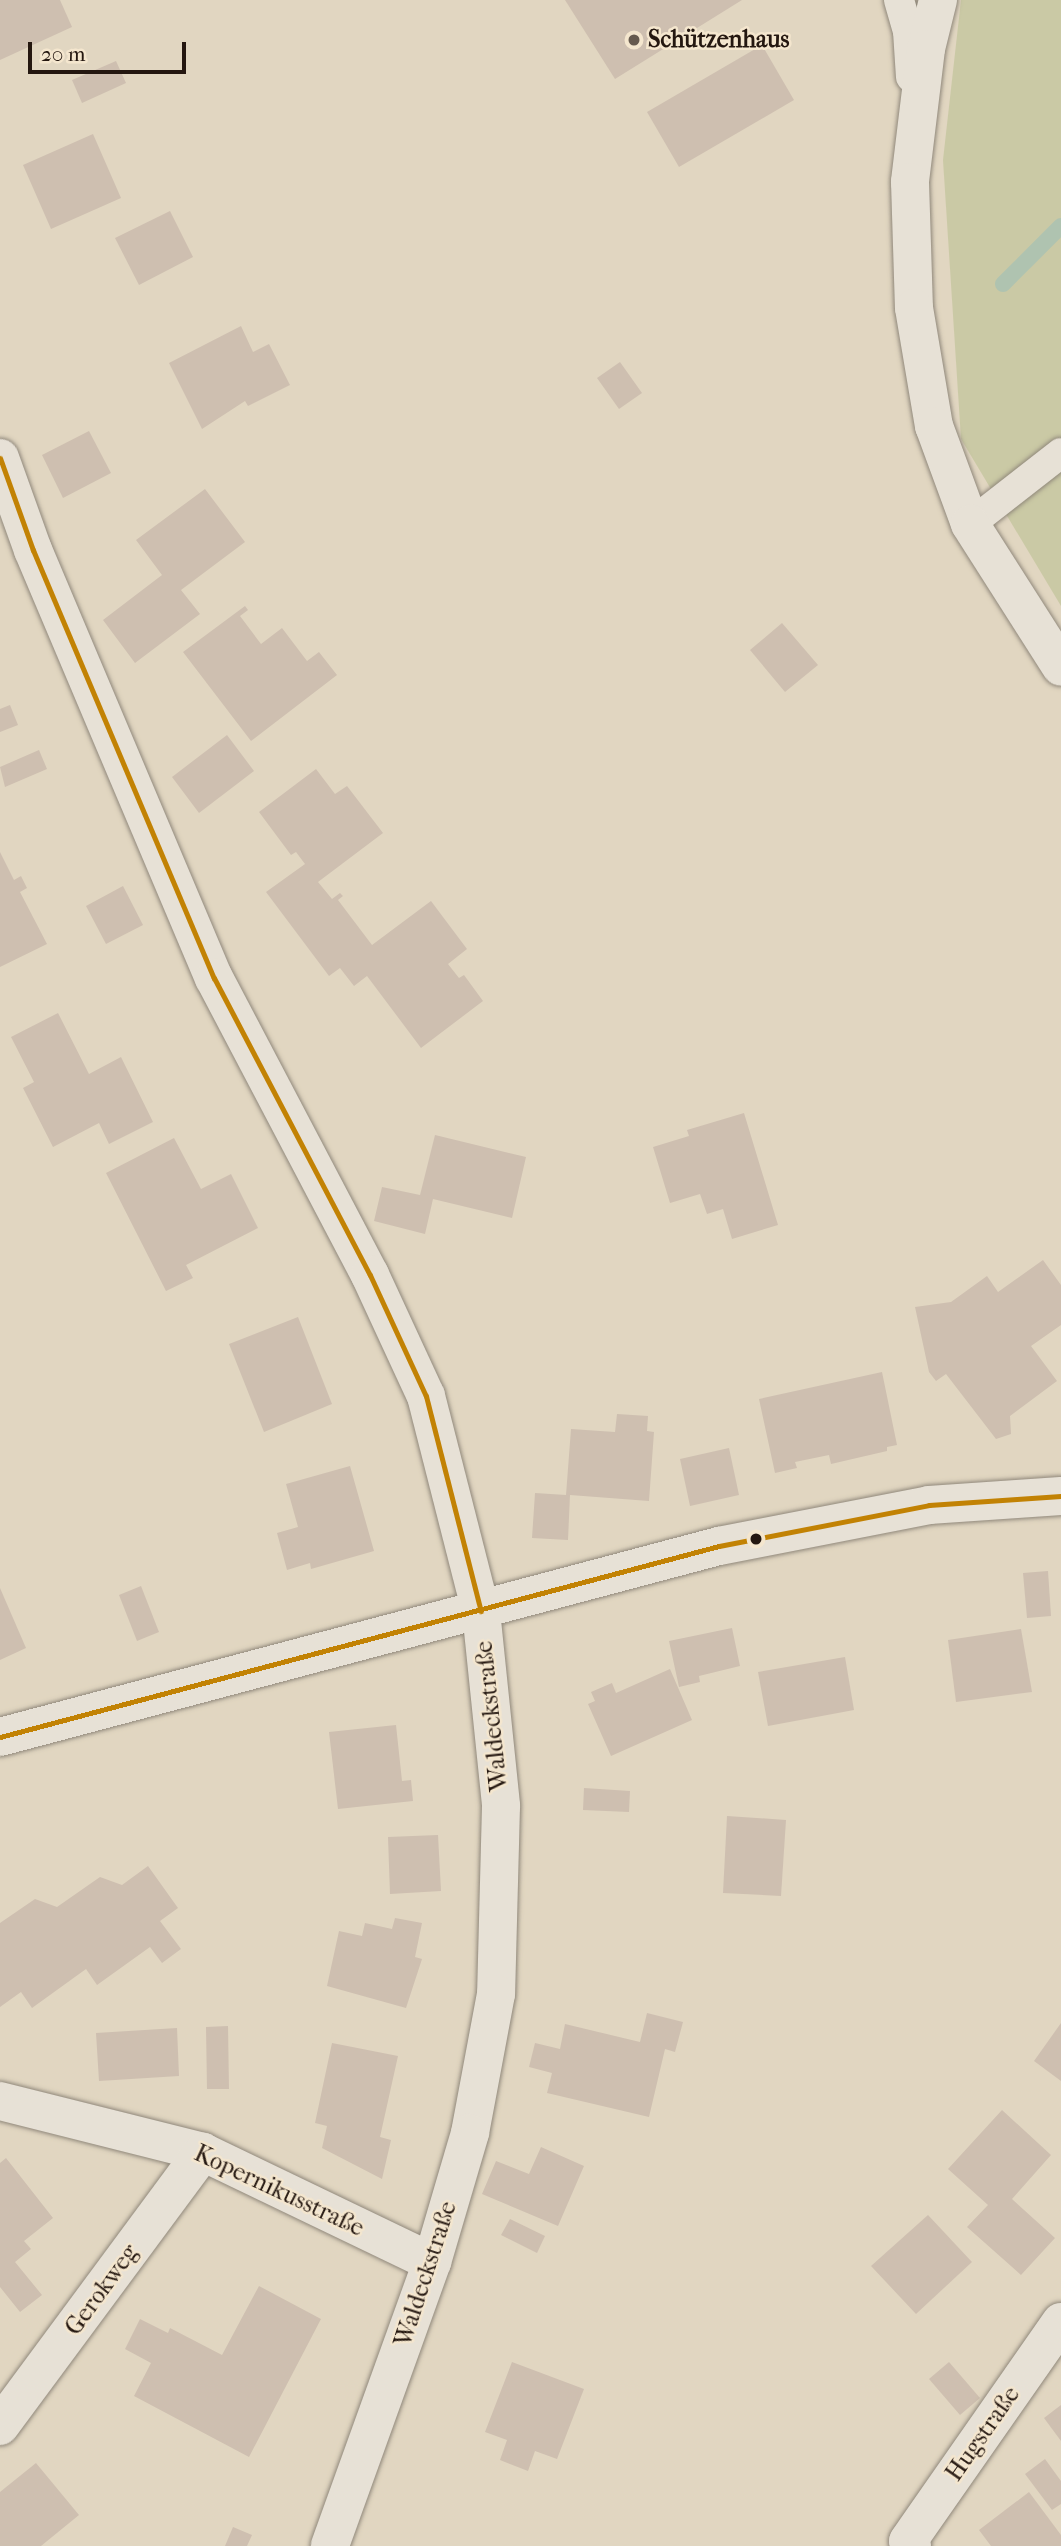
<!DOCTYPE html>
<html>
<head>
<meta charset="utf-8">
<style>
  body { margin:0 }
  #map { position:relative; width:1061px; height:2546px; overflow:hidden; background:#e1d6c1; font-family:"IM FELL French Canon",serif }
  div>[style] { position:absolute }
  .green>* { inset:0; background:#cac9a5 }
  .stream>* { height:16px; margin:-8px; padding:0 8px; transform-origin:8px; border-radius:8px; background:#afc3b0 }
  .building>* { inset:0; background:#cebfb0 }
  .roads { filter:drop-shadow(0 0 2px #90887b) drop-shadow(0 0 2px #90887b) }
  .lane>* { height:30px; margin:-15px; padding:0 15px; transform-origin:15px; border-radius:15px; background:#e7e1d6 }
  .street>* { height:38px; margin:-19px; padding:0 19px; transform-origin:19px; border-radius:19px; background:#e7e1d6 }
  .bus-1>* { height:5px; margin:-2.5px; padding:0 2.5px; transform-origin:2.5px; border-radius:2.5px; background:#c28204 }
  .dots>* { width:19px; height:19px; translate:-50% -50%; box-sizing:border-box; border:4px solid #f4e6ce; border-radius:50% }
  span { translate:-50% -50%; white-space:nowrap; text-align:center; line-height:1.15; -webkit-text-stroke:5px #f4e6ce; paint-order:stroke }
  .poi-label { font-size:24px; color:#241710; font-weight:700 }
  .left { translate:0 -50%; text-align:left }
  .street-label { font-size:24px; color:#241710 }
  .scale { position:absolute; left:28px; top:42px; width:158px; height:32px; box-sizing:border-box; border:4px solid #241710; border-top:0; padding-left:9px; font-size:21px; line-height:24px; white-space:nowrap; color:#241710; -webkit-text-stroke:5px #f4e6ce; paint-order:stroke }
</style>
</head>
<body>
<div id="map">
  <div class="green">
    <div style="clip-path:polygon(961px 0,1061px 0,1061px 606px,961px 439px,943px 160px)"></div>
  </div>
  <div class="stream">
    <div style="left:1003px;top:284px;width:82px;rotate:-45deg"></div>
  </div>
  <div class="building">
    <div style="clip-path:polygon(0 0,60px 0,72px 27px,0 60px)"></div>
    <div style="clip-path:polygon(565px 0,742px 0,615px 79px)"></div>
    <div style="clip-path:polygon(762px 45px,794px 100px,679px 167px,647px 112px)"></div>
    <div style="clip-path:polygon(116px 61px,126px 83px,82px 103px,72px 80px)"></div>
    <div style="clip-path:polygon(93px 134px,121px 198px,51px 229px,23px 165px)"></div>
    <div style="clip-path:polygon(170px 211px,193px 257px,139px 285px,115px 238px)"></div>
    <div style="clip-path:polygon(241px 326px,253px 352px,269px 344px,290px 385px,248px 406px,245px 401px,202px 429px,169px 363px)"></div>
    <div style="clip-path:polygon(620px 362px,642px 393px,619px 409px,597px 378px)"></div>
    <div style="clip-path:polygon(89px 431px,111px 473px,63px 498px,42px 455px)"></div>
    <div style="clip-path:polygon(205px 489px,245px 542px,181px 590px,200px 614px,135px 663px,103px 620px,162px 575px,136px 540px)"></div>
    <div style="clip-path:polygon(245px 606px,248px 610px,240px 616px,261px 644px,282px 628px,307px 661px,319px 652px,337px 675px,251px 741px,183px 652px)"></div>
    <div style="clip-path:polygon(782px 623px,818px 665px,785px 692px,750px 650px)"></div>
    <div style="clip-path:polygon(10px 705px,18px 725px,0 732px,0 709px)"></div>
    <div style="clip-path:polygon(227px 735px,254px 771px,199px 813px,172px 777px)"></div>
    <div style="clip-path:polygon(39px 750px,47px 769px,5px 787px,0 767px)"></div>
    <div style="clip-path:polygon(316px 769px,335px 794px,347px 786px,383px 833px,318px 882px,332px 899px,340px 893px,343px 896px,338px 900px,372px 945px,431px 901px,467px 949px,448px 964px,459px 978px,464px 975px,483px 1001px,421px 1048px,367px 976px,354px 986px,340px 968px,329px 976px,266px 892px,305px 864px,296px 852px,291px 855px,259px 812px)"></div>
    <div style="clip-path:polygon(0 852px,14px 880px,21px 876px,27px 888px,20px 892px,47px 944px,0 967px)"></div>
    <div style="clip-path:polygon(123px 886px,143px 925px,106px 944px,86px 906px)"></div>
    <div style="clip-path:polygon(58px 1013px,89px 1074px,121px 1057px,153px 1122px,109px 1144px,99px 1123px,53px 1147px,23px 1088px,34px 1082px,11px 1037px)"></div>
    <div style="clip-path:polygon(744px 1113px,778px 1225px,732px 1239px,723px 1209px,707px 1214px,700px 1194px,670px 1203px,653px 1147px,689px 1136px,687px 1130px)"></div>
    <div style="clip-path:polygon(435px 1135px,526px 1157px,512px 1218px,433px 1199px,425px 1234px,374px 1221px,382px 1187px,420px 1195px)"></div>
    <div style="clip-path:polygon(174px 1138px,201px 1189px,231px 1174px,258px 1228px,186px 1265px,193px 1278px,166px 1291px,106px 1173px)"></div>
    <div style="clip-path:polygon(1043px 1260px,1061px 1285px,1061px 1325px,1031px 1346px,1057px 1381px,1010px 1416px,1011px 1434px,996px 1439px,946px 1374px,936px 1381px,929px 1372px,915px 1307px,951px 1302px,987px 1276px,998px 1292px)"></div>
    <div style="clip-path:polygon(298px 1317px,332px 1404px,264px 1432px,229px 1344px)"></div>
    <div style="clip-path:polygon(882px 1372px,897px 1445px,887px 1447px,887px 1451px,831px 1464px,829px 1455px,795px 1462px,797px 1468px,775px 1473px,759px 1399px)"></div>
    <div style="clip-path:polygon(617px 1414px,648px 1416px,647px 1431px,654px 1432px,649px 1501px,570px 1495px,568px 1540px,532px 1538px,535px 1493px,566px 1495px,571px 1429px,615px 1432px)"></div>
    <div style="clip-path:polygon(729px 1448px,739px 1495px,690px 1506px,680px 1459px)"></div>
    <div style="clip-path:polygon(350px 1466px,374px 1551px,311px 1569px,310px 1563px,287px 1570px,277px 1533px,298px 1527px,286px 1484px)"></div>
    <div style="clip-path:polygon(1048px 1571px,1051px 1616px,1027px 1618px,1023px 1573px)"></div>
    <div style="clip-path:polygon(141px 1586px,159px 1632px,137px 1641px,119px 1595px)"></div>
    <div style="clip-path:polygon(0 1588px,26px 1648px,0 1660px)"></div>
    <div style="clip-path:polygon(732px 1628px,740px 1666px,699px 1676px,700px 1682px,679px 1687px,669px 1641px)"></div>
    <div style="clip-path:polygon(1021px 1629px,1032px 1692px,956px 1702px,948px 1640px)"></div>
    <div style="clip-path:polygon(845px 1657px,854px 1710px,768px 1726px,758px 1672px)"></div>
    <div style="clip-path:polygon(670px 1669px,692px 1720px,611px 1756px,588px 1704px,595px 1701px,591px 1692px,612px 1683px,616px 1693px)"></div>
    <div style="clip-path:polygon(396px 1725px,402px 1781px,411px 1780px,413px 1801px,338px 1809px,329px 1732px)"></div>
    <div style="clip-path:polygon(584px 1788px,630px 1791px,629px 1812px,583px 1810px)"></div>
    <div style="clip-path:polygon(727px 1816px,786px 1820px,781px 1896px,723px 1893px)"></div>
    <div style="clip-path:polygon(438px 1835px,441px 1891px,390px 1894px,388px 1837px)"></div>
    <div style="clip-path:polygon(148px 1866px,178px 1908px,160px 1921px,181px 1949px,162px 1963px,150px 1947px,97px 1985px,86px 1969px,32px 2008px,21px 1992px,0 2007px,0 1923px,35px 1899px,57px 1907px,100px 1877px,122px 1885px)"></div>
    <div style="clip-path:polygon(395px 1918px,422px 1923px,415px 1957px,422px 1959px,406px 2008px,327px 1986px,339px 1931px,362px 1936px,365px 1923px,392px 1929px)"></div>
    <div style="clip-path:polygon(647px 2013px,683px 2022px,675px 2052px,665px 2049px,649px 2117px,547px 2093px,552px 2073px,529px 2067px,535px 2043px,560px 2049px,565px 2024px,640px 2042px)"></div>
    <div style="clip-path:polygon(1061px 2023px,1061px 2081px,1034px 2061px)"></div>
    <div style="clip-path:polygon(228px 2026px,229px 2089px,207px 2089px,206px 2027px)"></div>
    <div style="clip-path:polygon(177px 2028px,179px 2076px,99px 2081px,96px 2033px)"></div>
    <div style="clip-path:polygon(332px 2043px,398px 2056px,380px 2137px,391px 2140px,382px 2179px,322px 2148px,327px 2126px,315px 2123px)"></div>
    <div style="clip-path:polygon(1002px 2110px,1051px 2155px,1012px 2199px,1055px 2238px,1021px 2275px,967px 2227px,988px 2205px,948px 2169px)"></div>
    <div style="clip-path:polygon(541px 2147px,584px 2166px,558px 2226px,482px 2194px,496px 2161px,529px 2174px)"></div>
    <div style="clip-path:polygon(6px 2158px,53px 2218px,24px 2241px,31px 2249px,15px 2262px,42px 2295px,20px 2312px,0 2287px,0 2163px)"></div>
    <div style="clip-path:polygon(928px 2215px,972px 2262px,916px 2314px,871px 2266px)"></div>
    <div style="clip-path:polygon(510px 2219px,545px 2236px,537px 2253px,501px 2235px)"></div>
    <div style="clip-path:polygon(259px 2286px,321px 2319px,249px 2457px,134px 2396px,151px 2363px,125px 2349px,140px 2319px,168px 2333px,170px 2328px,222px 2355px)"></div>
    <div style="clip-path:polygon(512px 2362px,584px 2389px,557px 2459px,535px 2451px,528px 2471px,500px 2460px,507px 2440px,485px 2432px)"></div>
    <div style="clip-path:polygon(949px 2362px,980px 2398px,960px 2415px,929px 2379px)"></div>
    <div style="clip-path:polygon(1061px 2405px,1061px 2441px,1044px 2418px)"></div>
    <div style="clip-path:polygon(1045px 2459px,1061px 2481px,1061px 2504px,1052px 2510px,1025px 2474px)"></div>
    <div style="clip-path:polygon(36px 2463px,79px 2515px,41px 2546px,0 2546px,0 2492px)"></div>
    <div style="clip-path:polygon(1029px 2492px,1061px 2535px,1061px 2546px,991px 2546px,979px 2530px)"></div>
    <div style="clip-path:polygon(233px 2527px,252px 2535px,247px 2546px,225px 2546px)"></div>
  </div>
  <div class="roads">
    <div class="lane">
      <div style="left:899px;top:0;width:32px;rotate:74deg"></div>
      <div style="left:908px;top:31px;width:46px;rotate:86.3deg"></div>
      <div style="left:970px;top:524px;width:115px;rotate:-38deg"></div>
    </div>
    <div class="street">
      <div style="left:938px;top:0;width:50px;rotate:103.8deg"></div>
      <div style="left:926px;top:49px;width:134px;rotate:96.9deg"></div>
      <div style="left:910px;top:182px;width:126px;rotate:88.2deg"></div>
      <div style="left:914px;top:308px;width:120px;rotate:80.4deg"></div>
      <div style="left:934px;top:426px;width:104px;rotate:69.8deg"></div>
      <div style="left:970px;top:524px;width:169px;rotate:57.5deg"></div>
      <div style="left:0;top:458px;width:98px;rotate:70.3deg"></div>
      <div style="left:33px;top:550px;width:465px;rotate:67.1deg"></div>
      <div style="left:214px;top:978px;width:335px;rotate:62.3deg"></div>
      <div style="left:370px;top:1275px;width:133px;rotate:65.2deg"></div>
      <div style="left:426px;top:1396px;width:222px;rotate:75.7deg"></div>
      <div style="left:481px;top:1611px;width:196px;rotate:84.1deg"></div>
      <div style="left:501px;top:1806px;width:188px;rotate:91.5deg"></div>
      <div style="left:496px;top:1994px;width:141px;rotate:100.6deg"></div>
      <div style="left:470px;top:2133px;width:134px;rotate:106.4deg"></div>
      <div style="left:432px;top:2262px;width:302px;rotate:109.8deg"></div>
      <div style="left:0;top:1737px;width:744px;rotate:-14.88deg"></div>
      <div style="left:719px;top:1546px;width:214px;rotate:-11deg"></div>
      <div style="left:929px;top:1505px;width:132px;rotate:-3.9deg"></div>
      <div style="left:0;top:2101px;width:209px;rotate:14.1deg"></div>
      <div style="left:203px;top:2152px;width:254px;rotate:25.7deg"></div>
      <div style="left:0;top:2426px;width:341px;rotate:-53.5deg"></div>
      <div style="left:912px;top:2546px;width:6px;rotate:-129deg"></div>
      <div style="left:908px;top:2541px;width:267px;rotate:-55.1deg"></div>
    </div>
  </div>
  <div class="bus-1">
    <div style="left:0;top:458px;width:98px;rotate:70.3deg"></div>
    <div style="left:33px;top:550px;width:465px;rotate:67.1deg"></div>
    <div style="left:214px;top:978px;width:335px;rotate:62.3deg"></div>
    <div style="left:370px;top:1275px;width:133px;rotate:65.2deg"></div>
    <div style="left:426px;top:1396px;width:222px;rotate:75.7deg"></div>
    <div style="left:0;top:1737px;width:744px;rotate:-14.88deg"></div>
    <div style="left:719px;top:1546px;width:214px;rotate:-11deg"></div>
    <div style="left:929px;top:1505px;width:132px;rotate:-3.9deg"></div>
  </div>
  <div class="dots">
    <div style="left:634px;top:40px;background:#665a4e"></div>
    <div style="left:756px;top:1539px;background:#241710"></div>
  </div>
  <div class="poi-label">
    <span class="left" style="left:648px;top:40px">Schützenhaus</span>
  </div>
  <div class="street-label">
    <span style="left:492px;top:1716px;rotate:-96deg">Waldeckstraße</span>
    <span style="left:279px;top:2191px;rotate:25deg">Kopernikusstraße</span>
    <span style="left:426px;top:2274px;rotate:-72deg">Waldeckstraße</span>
    <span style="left:102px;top:2290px;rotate:-54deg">Gerokweg</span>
    <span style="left:983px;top:2434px;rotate:-55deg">Hugstraße</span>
  </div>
  <div class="scale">20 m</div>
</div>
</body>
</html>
